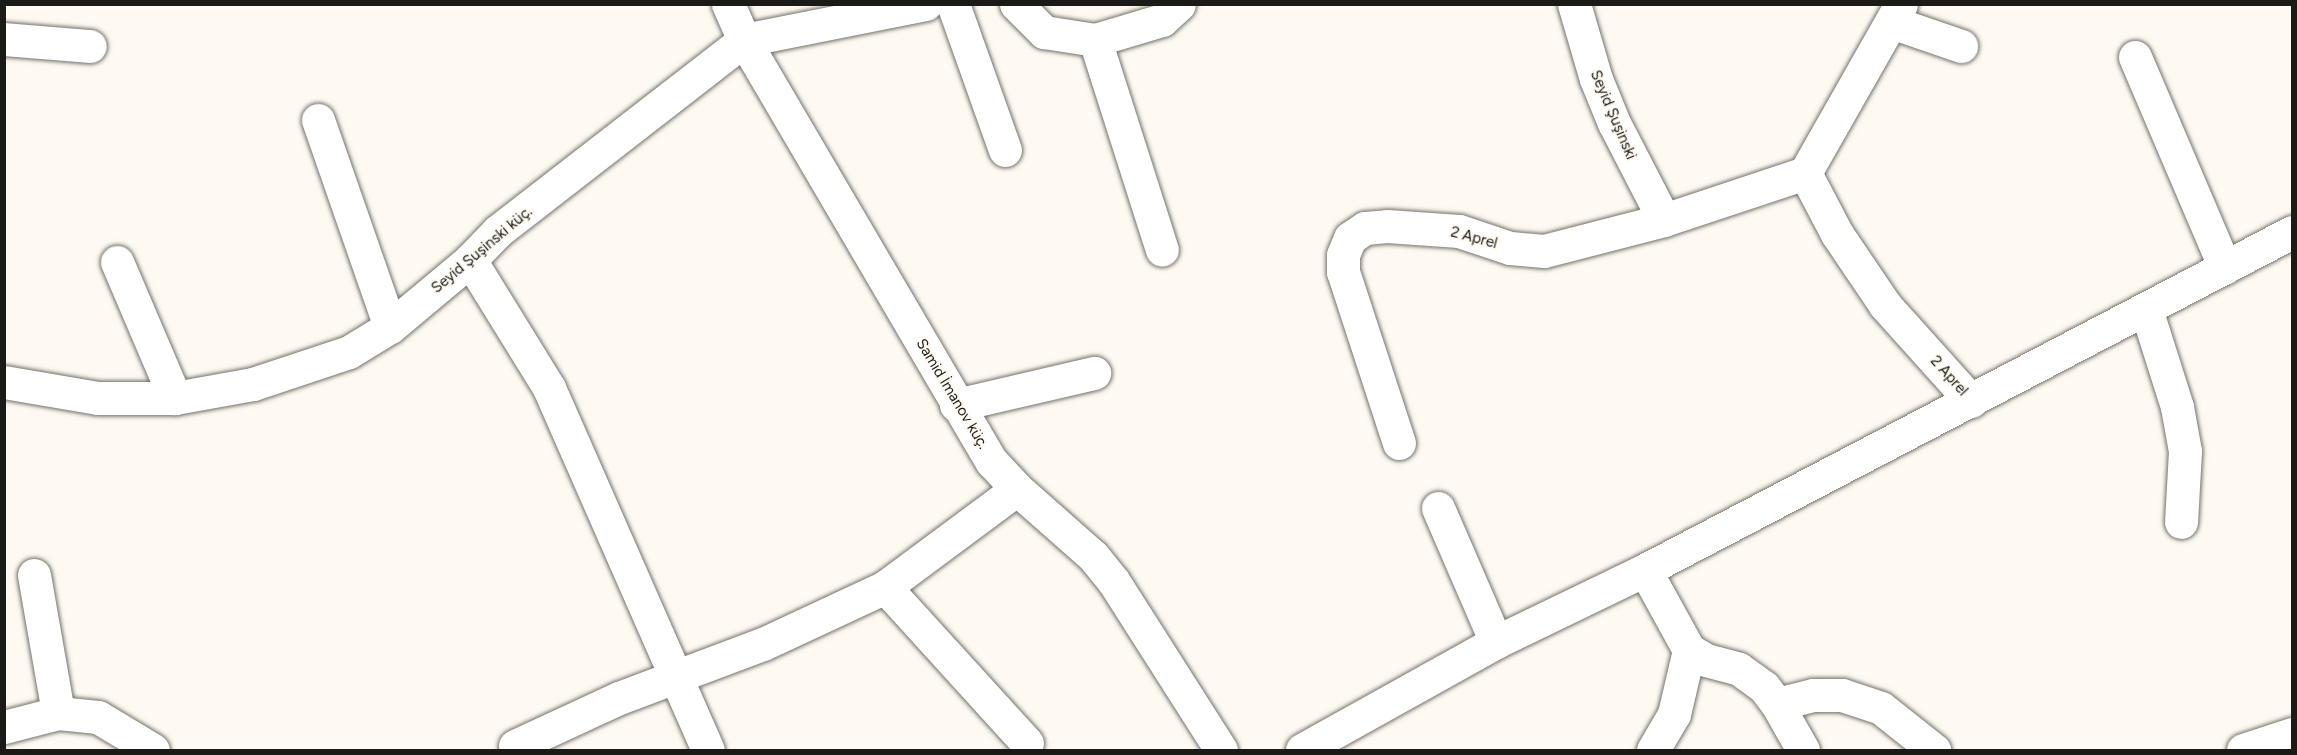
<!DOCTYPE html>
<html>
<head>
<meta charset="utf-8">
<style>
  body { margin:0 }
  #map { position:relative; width:2297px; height:755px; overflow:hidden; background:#fefaf2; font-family:Figtree,sans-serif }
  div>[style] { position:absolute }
  .roads { filter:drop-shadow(0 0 2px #75716a) drop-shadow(0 0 2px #75716a) }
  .minor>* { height:33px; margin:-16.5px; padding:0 16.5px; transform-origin:16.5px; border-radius:16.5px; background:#fff }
  .tertiary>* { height:33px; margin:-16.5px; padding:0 16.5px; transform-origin:16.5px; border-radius:16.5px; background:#fff }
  span { translate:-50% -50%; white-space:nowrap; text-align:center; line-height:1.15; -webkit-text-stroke:4.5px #fefaf2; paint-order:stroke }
  .street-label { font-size:15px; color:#1b1a17 }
  .frame { position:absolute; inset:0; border:6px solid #1b1a17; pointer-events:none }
</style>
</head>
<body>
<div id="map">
  <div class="roads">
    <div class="minor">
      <div style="left:728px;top:4px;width:39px;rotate:66deg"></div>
      <div style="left:744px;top:40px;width:489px;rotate:59.6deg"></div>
      <div style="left:992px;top:462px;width:37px;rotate:47deg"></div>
      <div style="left:1017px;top:489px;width:101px;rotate:41.4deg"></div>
      <div style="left:1093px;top:556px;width:33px;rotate:51deg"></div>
      <div style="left:1114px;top:582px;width:199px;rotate:57.5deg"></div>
      <div style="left:953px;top:4px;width:155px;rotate:70.4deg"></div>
      <div style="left:1016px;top:4px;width:40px;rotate:45deg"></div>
      <div style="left:1044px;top:32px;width:52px;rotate:8.9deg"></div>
      <div style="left:1095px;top:40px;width:70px;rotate:-16.6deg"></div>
      <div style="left:1162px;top:20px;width:23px;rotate:-43deg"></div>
      <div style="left:1574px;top:4px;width:78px;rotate:73.7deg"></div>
      <div style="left:1596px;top:79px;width:48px;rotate:67.8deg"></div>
      <div style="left:1614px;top:123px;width:109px;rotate:62.7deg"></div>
      <div style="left:1901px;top:4px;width:194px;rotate:119.6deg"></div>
      <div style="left:1805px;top:173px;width:69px;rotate:62.3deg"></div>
      <div style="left:1837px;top:234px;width:86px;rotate:55.9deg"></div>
      <div style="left:1885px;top:305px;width:129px;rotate:48.1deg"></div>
      <div style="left:1894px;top:23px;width:71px;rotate:18.9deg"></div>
      <div style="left:4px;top:39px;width:86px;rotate:4.7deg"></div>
      <div style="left:1095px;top:40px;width:220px;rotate:72.3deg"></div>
      <div style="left:2135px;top:57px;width:229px;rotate:66.9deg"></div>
      <div style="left:318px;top:120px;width:219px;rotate:70.8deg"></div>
      <div style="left:470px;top:260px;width:150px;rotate:58.3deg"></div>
      <div style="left:549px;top:388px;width:395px;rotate:66.3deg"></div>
      <div style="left:117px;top:262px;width:148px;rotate:66.9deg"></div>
      <div style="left:2146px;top:309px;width:103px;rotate:72.4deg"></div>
      <div style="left:2177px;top:407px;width:45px;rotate:79.7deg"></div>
      <div style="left:2185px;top:451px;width:71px;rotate:93.2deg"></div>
      <div style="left:4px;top:382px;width:95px;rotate:9.7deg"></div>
      <div style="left:98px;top:398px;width:77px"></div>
      <div style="left:175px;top:398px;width:79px;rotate:-10.2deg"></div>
      <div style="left:253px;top:384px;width:101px;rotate:-18.4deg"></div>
      <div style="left:349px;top:352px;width:48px;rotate:-31.4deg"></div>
      <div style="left:390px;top:327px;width:104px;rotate:-39.9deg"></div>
      <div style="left:470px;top:260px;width:40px;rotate:-46deg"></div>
      <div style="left:498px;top:231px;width:311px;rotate:-37.8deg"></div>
      <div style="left:744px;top:40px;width:185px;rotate:-11.2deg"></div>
      <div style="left:956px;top:405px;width:142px;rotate:-13.1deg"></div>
      <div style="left:1399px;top:443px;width:180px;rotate:-108.1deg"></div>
      <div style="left:1343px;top:272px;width:17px;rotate:-90deg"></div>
      <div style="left:1343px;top:255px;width:18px;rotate:-68deg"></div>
      <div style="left:1350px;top:238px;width:18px;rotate:-34deg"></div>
      <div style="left:1365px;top:228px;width:22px;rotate:-5deg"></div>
      <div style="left:1387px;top:226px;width:72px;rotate:4deg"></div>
      <div style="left:1459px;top:231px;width:54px;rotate:18.4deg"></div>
      <div style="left:1510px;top:248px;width:34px;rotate:5deg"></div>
      <div style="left:1544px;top:251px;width:124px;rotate:-14.5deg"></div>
      <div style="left:1664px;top:220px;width:149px;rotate:-18.4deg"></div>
      <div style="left:1438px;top:508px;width:146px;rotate:66.6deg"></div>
      <div style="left:1645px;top:570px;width:91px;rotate:61.2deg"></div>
      <div style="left:1689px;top:650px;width:20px;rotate:30deg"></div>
      <div style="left:1706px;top:660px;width:34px;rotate:15deg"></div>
      <div style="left:1739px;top:669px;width:31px;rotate:36deg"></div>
      <div style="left:1764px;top:687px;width:21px;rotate:53deg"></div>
      <div style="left:1777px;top:704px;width:37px;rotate:-14deg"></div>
      <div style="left:1813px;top:695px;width:29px"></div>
      <div style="left:1842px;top:695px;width:41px;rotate:18.4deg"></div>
      <div style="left:1881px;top:708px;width:68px;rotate:38.4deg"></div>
      <div style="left:34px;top:575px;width:140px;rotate:80.1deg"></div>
      <div style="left:885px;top:587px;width:211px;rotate:47.7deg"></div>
      <div style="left:1777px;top:704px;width:53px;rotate:60.5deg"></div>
      <div style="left:4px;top:727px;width:56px;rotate:-14.5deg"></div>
      <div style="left:58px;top:713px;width:40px;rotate:5.7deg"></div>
      <div style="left:98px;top:717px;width:64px;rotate:31deg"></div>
      <div style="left:515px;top:746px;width:115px;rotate:-24.8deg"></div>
      <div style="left:619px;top:698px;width:154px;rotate:-20.6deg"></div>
      <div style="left:763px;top:644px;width:135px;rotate:-25deg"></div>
      <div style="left:885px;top:587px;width:164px;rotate:-36.6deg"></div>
      <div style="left:1653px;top:750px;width:42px;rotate:-59.7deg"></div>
      <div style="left:1674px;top:714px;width:66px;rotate:-76.8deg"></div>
      <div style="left:2243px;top:750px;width:52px;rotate:-18.1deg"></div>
    </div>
    <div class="tertiary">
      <div style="left:1302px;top:750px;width:222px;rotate:-29.1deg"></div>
      <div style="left:1496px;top:642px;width:165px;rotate:-25.8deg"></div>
      <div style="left:1645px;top:570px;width:730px;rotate:-27.58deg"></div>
    </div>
  </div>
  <div class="street-label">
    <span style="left:1613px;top:115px;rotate:67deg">Seyid Şuşinski</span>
    <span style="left:1474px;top:238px;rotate:15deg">2 Aprel</span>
    <span style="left:482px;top:250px;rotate:-40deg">Seyid Şuşinski küç.</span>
    <span style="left:1949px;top:376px;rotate:48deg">2 Aprel</span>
    <span style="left:952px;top:394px;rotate:59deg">Samid İmanov küç.</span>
  </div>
  <div class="frame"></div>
</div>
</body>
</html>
